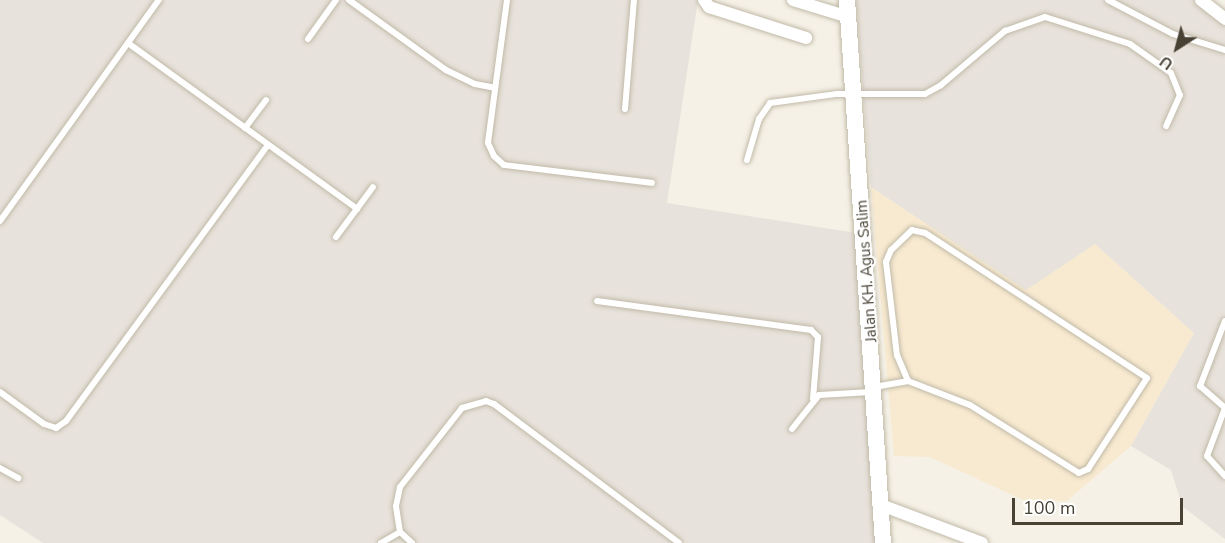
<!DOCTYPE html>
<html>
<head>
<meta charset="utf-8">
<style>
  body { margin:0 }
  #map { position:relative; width:1225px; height:543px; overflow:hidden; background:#f5f1e6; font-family:"Nunito Sans",sans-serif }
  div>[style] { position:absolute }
  .commercial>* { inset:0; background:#f8ead0 }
  .industrial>* { inset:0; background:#e7e2db }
  .roads { filter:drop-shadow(0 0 2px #c1baa8) drop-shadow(0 0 2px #c1baa8) }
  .service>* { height:6px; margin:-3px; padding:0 3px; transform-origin:3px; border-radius:3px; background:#fff }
  .minor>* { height:12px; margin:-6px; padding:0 6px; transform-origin:6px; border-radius:6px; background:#fff }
  .tertiary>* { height:16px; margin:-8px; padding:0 8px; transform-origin:8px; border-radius:8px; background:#fff }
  span { translate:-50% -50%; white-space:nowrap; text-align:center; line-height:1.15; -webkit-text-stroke:4.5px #fff; paint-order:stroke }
  .street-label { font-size:15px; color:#484235 }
  .north { position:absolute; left:1147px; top:18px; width:60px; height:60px; -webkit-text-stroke:4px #fff; paint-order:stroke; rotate:216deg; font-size:16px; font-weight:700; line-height:24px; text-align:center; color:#484235 }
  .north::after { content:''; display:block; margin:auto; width:21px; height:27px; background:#484235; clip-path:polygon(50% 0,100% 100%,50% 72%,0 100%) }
  .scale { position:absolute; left:1012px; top:498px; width:171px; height:27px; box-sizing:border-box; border:3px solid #484235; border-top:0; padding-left:8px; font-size:18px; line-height:21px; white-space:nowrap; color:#484235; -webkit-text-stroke:4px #fff; paint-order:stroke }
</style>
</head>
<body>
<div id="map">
  <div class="commercial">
    <div style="clip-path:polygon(871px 187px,1026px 289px,1095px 244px,1194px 333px,1131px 446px,1067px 501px,1023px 500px,930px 457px,894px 456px)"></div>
  </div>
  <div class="industrial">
    <div style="clip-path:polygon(0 0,698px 0,667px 203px,856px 233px,884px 543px,43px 543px,0 515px)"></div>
    <div style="clip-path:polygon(856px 0,1195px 0,1225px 20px,1225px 539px,1182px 506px,1171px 470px,1131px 446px,1194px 333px,1095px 244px,1026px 290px,871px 187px)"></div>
  </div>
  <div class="roads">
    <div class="service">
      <div style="left:349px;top:0;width:120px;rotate:35.8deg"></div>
      <div style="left:446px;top:70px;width:32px;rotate:26deg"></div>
      <div style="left:475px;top:84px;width:20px;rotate:11deg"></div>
      <div style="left:507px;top:0;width:144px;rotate:97.6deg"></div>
      <div style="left:488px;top:143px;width:14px;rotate:65deg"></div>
      <div style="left:494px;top:156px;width:13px;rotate:42deg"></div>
      <div style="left:504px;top:165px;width:149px;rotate:6.9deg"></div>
      <div style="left:1108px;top:0;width:73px;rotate:27.6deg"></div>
      <div style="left:1173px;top:34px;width:54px;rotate:17.1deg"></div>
      <div style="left:308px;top:39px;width:48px;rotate:-54.3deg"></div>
      <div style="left:128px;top:43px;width:283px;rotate:35.9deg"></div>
      <div style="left:625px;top:109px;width:109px;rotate:-85.3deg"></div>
      <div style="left:245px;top:128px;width:35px;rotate:-53deg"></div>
      <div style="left:747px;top:160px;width:43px;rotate:-73.7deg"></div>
      <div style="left:759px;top:119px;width:19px;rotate:-55deg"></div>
      <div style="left:770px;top:103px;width:68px;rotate:-7.7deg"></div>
      <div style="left:837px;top:94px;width:88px"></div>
      <div style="left:925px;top:94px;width:18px;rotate:-29deg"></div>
      <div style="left:941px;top:85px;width:84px;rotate:-40.2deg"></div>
      <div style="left:1005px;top:31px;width:42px;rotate:-19.3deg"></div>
      <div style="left:1045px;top:17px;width:89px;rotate:17.6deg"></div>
      <div style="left:1130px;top:44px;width:50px;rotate:35.3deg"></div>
      <div style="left:1171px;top:73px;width:24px;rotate:68deg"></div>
      <div style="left:1180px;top:95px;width:34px;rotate:114deg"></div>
      <div style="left:0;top:221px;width:272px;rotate:-54.3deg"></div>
      <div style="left:336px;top:237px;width:62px;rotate:-53.5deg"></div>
      <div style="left:597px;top:301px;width:216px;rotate:7.7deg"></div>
      <div style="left:811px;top:330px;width:10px;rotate:45deg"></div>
      <div style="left:818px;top:337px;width:62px;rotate:94.6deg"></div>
      <div style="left:1225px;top:321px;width:70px;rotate:111deg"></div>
      <div style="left:1200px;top:386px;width:33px;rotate:41deg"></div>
      <div style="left:874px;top:387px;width:35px;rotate:-10deg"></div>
      <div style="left:908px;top:381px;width:66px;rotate:21.2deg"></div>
      <div style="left:970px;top:405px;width:128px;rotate:32deg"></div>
      <div style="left:1079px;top:473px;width:10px;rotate:-24deg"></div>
      <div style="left:1088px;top:469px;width:108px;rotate:-57deg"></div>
      <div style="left:1147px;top:378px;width:265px;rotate:-146.8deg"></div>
      <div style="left:925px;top:233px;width:13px;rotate:-167deg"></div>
      <div style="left:912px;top:230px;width:29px;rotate:136deg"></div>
      <div style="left:891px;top:250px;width:13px;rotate:113deg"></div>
      <div style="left:886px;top:262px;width:94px;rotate:83.3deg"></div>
      <div style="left:897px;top:355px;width:28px;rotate:67deg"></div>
      <div style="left:0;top:392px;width:54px;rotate:36deg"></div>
      <div style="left:44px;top:424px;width:13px;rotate:18deg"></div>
      <div style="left:56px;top:428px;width:12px;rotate:-35deg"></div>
      <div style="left:66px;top:421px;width:342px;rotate:-53.8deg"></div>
      <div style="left:1225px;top:408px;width:51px;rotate:110.6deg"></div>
      <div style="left:1207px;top:456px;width:27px;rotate:48deg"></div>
      <div style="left:792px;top:429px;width:43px;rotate:-51.5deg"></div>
      <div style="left:819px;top:395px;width:52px;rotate:-3.3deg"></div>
      <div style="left:0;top:468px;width:21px;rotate:29deg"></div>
      <div style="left:381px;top:543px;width:22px;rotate:-30deg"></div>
      <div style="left:412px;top:543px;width:16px;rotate:-137deg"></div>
      <div style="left:400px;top:532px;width:26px;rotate:-99deg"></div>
      <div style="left:396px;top:506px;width:19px;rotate:-78deg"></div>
      <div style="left:400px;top:487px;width:100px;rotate:-51.9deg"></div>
      <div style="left:462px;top:408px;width:25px;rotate:-16deg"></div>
      <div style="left:486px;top:401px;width:9px;rotate:21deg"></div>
      <div style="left:494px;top:404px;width:231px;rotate:36.9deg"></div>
    </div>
    <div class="minor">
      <div style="left:704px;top:0;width:9px;rotate:54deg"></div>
      <div style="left:709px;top:7px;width:102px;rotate:17.7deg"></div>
      <div style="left:793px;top:0;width:59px;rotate:16.9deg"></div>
      <div style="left:1201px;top:0;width:31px;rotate:38deg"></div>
      <div style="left:881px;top:505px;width:108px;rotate:20.6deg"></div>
    </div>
    <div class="tertiary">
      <div style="left:847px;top:0;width:544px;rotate:86.21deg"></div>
    </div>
  </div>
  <div class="street-label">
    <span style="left:867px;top:271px;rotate:-94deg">Jalan KH. Agus Salim</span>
  </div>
  <div class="north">U</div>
  <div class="scale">100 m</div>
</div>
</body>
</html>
